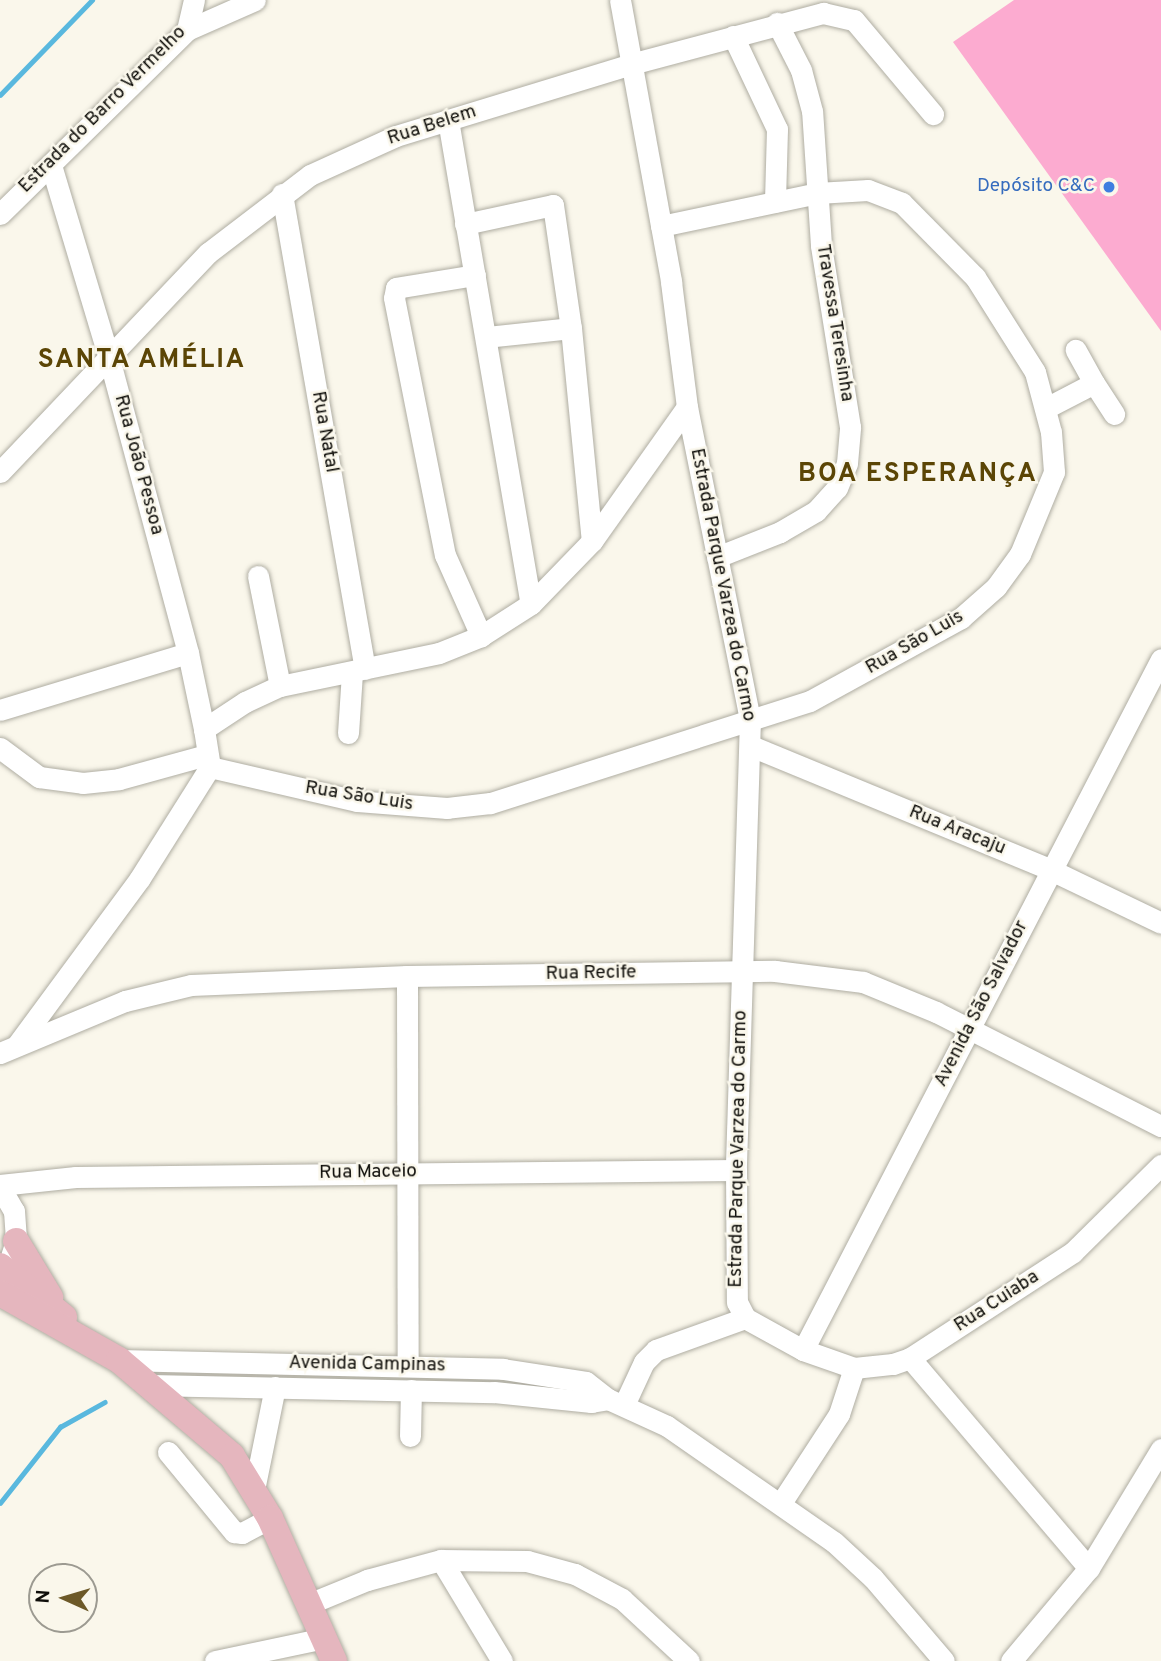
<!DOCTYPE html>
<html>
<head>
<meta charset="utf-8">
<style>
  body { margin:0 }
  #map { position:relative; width:1161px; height:1661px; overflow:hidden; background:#faf7eb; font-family:Overpass,sans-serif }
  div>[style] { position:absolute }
  .stream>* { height:4.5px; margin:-2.25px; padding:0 2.25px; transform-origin:2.25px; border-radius:2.25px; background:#59b8de }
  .building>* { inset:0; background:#fcabd0 }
  .roads { filter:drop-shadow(0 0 2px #afada2) drop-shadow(0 0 2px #afada2) }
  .minor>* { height:21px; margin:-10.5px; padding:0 10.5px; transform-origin:10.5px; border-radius:10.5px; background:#fff }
  .major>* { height:26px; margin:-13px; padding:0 13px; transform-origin:13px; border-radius:13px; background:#e5b6be }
  .dots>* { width:19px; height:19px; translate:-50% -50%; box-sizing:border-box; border:4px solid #faf7eb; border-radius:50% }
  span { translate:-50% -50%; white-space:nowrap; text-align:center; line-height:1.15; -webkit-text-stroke:5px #faf7eb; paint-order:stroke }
  .street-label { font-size:19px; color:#0f0e0a }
  .shop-label { font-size:19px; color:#366cbe }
  .right { translate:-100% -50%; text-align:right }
  .district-label { font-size:26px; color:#5b4505; font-weight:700; letter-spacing:2px }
  .north { position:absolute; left:28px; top:1563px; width:70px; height:70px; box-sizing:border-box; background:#faf7eb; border:2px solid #9c9a91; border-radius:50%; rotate:274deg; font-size:19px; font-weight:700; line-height:28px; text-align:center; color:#0f0e0a }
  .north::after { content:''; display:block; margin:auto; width:24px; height:32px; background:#6d5928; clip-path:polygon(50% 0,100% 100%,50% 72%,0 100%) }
</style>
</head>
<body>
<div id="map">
  <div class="stream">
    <div style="left:0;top:95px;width:132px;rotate:-45.9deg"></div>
    <div style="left:0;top:1503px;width:97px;rotate:-51.7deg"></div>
    <div style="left:60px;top:1427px;width:51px;rotate:-29.1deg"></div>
  </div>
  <div class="building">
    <div style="clip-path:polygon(1014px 0,1161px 0,1161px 331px,953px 42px)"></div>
  </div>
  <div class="roads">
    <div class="minor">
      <div style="left:620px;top:0;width:287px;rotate:79.7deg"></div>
      <div style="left:671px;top:282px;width:126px;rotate:82.7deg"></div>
      <div style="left:687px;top:407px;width:318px;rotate:78.6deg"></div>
      <div style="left:750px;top:719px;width:451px;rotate:91.8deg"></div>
      <div style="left:736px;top:1170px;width:132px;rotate:89.6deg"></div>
      <div style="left:737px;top:1302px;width:18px;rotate:63deg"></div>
      <div style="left:745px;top:1318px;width:66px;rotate:28.9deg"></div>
      <div style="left:803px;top:1350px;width:54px;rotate:19.4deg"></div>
      <div style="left:854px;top:1368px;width:39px;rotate:-6deg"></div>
      <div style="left:893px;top:1364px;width:18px;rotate:-19deg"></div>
      <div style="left:910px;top:1358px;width:194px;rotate:-33deg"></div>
      <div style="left:1073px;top:1252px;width:124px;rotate:-44.7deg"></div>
      <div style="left:187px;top:30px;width:74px;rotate:-23.8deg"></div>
      <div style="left:733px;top:36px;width:103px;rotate:64.7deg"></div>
      <div style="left:777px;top:129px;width:73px;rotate:91.6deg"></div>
      <div style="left:448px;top:120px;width:491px;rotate:80.3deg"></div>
      <div style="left:51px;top:165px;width:202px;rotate:73.3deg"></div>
      <div style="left:109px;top:358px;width:305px;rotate:75deg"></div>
      <div style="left:188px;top:653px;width:78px;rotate:78.1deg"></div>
      <div style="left:282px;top:194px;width:482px;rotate:80.1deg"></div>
      <div style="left:0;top:214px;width:262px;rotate:-44.5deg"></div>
      <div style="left:187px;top:30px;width:31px;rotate:-77deg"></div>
      <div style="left:465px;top:224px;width:90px;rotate:-12.2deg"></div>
      <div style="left:553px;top:205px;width:124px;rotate:81.7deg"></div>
      <div style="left:571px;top:328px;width:214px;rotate:84.4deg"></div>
      <div style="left:661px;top:226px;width:159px;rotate:-11.9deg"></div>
      <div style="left:817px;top:193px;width:51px;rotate:-3.4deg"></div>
      <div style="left:868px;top:190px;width:36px;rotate:21deg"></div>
      <div style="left:902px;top:203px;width:104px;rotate:45.4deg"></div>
      <div style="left:975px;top:277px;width:112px;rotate:57.7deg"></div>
      <div style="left:1035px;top:372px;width:62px;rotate:75.1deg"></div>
      <div style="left:1051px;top:432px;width:40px;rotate:85.7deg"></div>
      <div style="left:1054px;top:472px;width:89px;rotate:112.5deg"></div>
      <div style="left:1020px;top:554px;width:41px;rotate:126deg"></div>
      <div style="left:996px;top:587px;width:47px;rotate:138.5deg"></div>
      <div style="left:961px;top:618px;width:172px;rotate:151.2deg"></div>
      <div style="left:810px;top:701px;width:336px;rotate:162.3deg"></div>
      <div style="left:490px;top:803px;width:43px;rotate:173.4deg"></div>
      <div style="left:447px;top:808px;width:90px;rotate:-175.6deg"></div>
      <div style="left:357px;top:801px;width:151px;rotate:-167deg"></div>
      <div style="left:210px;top:767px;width:38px;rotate:-99deg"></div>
      <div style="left:204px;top:729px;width:49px;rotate:-33.4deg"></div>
      <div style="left:245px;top:702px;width:38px;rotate:-25deg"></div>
      <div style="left:280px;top:686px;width:162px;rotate:-11.7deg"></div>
      <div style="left:439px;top:653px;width:45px;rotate:-22deg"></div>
      <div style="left:481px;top:636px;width:59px;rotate:-32.6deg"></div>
      <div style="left:531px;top:604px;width:88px;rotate:-45.9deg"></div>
      <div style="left:592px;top:541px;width:164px;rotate:-54.7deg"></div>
      <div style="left:475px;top:275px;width:80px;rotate:170.7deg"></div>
      <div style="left:396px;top:288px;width:10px;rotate:101deg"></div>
      <div style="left:394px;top:298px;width:262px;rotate:78.8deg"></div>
      <div style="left:445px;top:555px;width:89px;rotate:66deg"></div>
      <div style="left:486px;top:337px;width:85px;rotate:-6deg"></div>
      <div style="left:1094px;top:383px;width:37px;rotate:57deg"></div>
      <div style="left:1046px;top:408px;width:54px;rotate:-27.5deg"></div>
      <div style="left:1094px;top:383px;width:38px;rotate:-119deg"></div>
      <div style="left:0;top:472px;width:302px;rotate:-46.5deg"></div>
      <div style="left:208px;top:253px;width:128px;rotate:-37.4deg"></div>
      <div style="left:310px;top:175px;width:94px;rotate:-24.4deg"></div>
      <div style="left:396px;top:136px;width:246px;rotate:-17deg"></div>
      <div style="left:631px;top:64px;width:199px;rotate:-14.9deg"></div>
      <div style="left:823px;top:13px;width:32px;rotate:13deg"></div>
      <div style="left:854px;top:20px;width:123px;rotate:50deg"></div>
      <div style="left:717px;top:557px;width:68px;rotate:-21.6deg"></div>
      <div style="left:780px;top:532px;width:42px;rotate:-30.3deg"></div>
      <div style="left:816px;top:511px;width:31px;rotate:-48deg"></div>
      <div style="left:837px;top:488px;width:27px;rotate:-68deg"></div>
      <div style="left:847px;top:463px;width:36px;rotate:-85deg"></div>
      <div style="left:850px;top:427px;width:184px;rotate:-99.1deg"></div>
      <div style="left:821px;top:245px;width:134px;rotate:-93.8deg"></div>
      <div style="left:812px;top:111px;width:42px;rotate:-105deg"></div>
      <div style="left:801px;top:70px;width:53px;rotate:-117.1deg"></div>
      <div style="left:258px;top:576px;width:112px;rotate:78.7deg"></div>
      <div style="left:0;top:710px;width:196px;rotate:-16.9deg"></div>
      <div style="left:348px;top:733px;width:61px;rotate:-86.2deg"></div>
      <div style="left:751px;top:746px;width:322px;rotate:22.4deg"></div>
      <div style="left:1049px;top:869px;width:124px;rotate:25.7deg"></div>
      <div style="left:0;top:748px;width:49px;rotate:36.6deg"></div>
      <div style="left:39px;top:777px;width:44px;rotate:7.8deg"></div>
      <div style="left:83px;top:783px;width:36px;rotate:-6deg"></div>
      <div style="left:119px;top:779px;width:91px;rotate:-15.3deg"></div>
      <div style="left:407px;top:976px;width:389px;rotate:89.9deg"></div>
      <div style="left:17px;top:1045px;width:207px;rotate:-53.6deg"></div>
      <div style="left:140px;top:878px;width:131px;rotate:-57.8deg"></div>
      <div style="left:0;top:1053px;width:135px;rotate:-22.6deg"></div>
      <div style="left:125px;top:1001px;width:68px;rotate:-13.6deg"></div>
      <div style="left:191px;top:985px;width:216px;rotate:-2.4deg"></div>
      <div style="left:407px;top:976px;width:368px;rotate:-0.8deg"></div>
      <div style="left:775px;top:971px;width:89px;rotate:7.1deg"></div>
      <div style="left:863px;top:982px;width:79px;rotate:22.3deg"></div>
      <div style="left:936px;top:1012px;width:252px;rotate:26.9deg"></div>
      <div style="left:0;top:1185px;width:76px;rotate:-6deg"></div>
      <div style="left:76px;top:1177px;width:660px;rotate:-0.61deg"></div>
      <div style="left:0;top:1187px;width:28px;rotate:60deg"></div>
      <div style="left:14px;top:1211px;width:30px;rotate:86deg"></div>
      <div style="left:16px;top:1241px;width:16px;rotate:108deg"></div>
      <div style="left:803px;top:1350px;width:778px;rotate:-62.61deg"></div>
      <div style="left:910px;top:1358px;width:276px;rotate:49.6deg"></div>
      <div style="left:119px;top:1360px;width:384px;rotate:1.3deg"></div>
      <div style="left:503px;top:1369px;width:84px;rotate:8.9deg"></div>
      <div style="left:586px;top:1382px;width:28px;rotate:38deg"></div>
      <div style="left:608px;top:1399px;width:65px;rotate:24.6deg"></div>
      <div style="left:667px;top:1426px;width:203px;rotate:34.8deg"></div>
      <div style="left:834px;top:1542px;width:53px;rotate:42.7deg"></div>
      <div style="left:873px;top:1578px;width:109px;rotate:49.5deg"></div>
      <div style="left:150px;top:1385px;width:344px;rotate:1.2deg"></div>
      <div style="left:494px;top:1392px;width:98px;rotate:5.9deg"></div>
      <div style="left:591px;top:1402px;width:17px;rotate:-10deg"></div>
      <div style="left:624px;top:1405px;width:47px;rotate:-65.1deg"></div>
      <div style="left:644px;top:1362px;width:17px;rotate:-45deg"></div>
      <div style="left:656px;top:1350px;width:95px;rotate:-19.8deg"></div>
      <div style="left:410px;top:1436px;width:46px;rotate:-88.8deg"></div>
      <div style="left:168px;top:1452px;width:104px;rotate:50.5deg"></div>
      <div style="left:234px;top:1532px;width:8px;rotate:7deg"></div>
      <div style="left:242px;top:1533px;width:32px;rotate:-28deg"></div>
      <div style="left:254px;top:1490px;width:105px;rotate:-78.5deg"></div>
      <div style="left:781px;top:1503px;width:106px;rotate:-56.9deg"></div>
      <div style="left:839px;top:1414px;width:48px;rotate:-71.9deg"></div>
      <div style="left:441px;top:1560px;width:118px;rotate:58.9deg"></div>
      <div style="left:311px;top:1603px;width:61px;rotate:-22.3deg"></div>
      <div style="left:367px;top:1580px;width:77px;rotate:-15.1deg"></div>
      <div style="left:441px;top:1560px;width:86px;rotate:0.7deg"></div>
      <div style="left:527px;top:1561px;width:50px;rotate:15.2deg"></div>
      <div style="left:575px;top:1574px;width:53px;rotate:28deg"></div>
      <div style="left:622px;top:1599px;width:91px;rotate:42.8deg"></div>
      <div style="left:215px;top:1661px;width:111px;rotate:-11.9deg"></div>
      <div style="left:1011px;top:1661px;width:121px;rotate:-50deg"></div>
      <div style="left:1089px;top:1568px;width:139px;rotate:-58.8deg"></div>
    </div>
    <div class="major">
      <div style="left:16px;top:1241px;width:66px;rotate:58.7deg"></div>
      <div style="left:0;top:1266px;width:82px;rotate:38.6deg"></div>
      <div style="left:0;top:1293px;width:137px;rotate:29.4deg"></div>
      <div style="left:119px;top:1360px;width:148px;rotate:40.3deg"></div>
      <div style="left:232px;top:1456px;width:73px;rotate:58.5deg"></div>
      <div style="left:270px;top:1518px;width:157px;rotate:65.9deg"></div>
    </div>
  </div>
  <div class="dots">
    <div style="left:1109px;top:187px;background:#3f7fe0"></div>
  </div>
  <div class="street-label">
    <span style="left:103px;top:110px;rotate:-45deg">Estrada do Barro Vermelho</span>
    <span style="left:432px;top:126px;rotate:-18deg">Rua Belem</span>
    <span style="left:834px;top:323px;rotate:81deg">Travessa Teresinha</span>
    <span style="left:324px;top:432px;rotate:80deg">Rua Natal</span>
    <span style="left:138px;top:465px;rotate:75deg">Rua João Pessoa</span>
    <span style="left:722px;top:585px;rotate:79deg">Estrada Parque Varzea do Carmo</span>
    <span style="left:915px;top:643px;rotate:-30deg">Rua São Luis</span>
    <span style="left:359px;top:797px;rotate:9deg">Rua São Luis</span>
    <span style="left:957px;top:831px;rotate:22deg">Rua Aracaju</span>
    <span style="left:591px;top:974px;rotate:-1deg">Rua Recife</span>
    <span style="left:982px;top:1004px;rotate:-63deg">Avenida São Salvador</span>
    <span style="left:739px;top:1149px;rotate:-89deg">Estrada Parque Varzea do Carmo</span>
    <span style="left:368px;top:1173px;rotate:-1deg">Rua Maceio</span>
    <span style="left:997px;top:1302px;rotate:-33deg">Rua Cuiaba</span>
    <span style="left:367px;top:1365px;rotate:1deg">Avenida Campinas</span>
  </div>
  <div class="shop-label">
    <span class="right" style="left:1095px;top:187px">Depósito C&amp;C</span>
  </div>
  <div class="district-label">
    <span style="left:142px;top:361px">SANTA AMÉLIA</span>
    <span style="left:918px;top:475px">BOA ESPERANÇA</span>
  </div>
  <div class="north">N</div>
</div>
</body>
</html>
